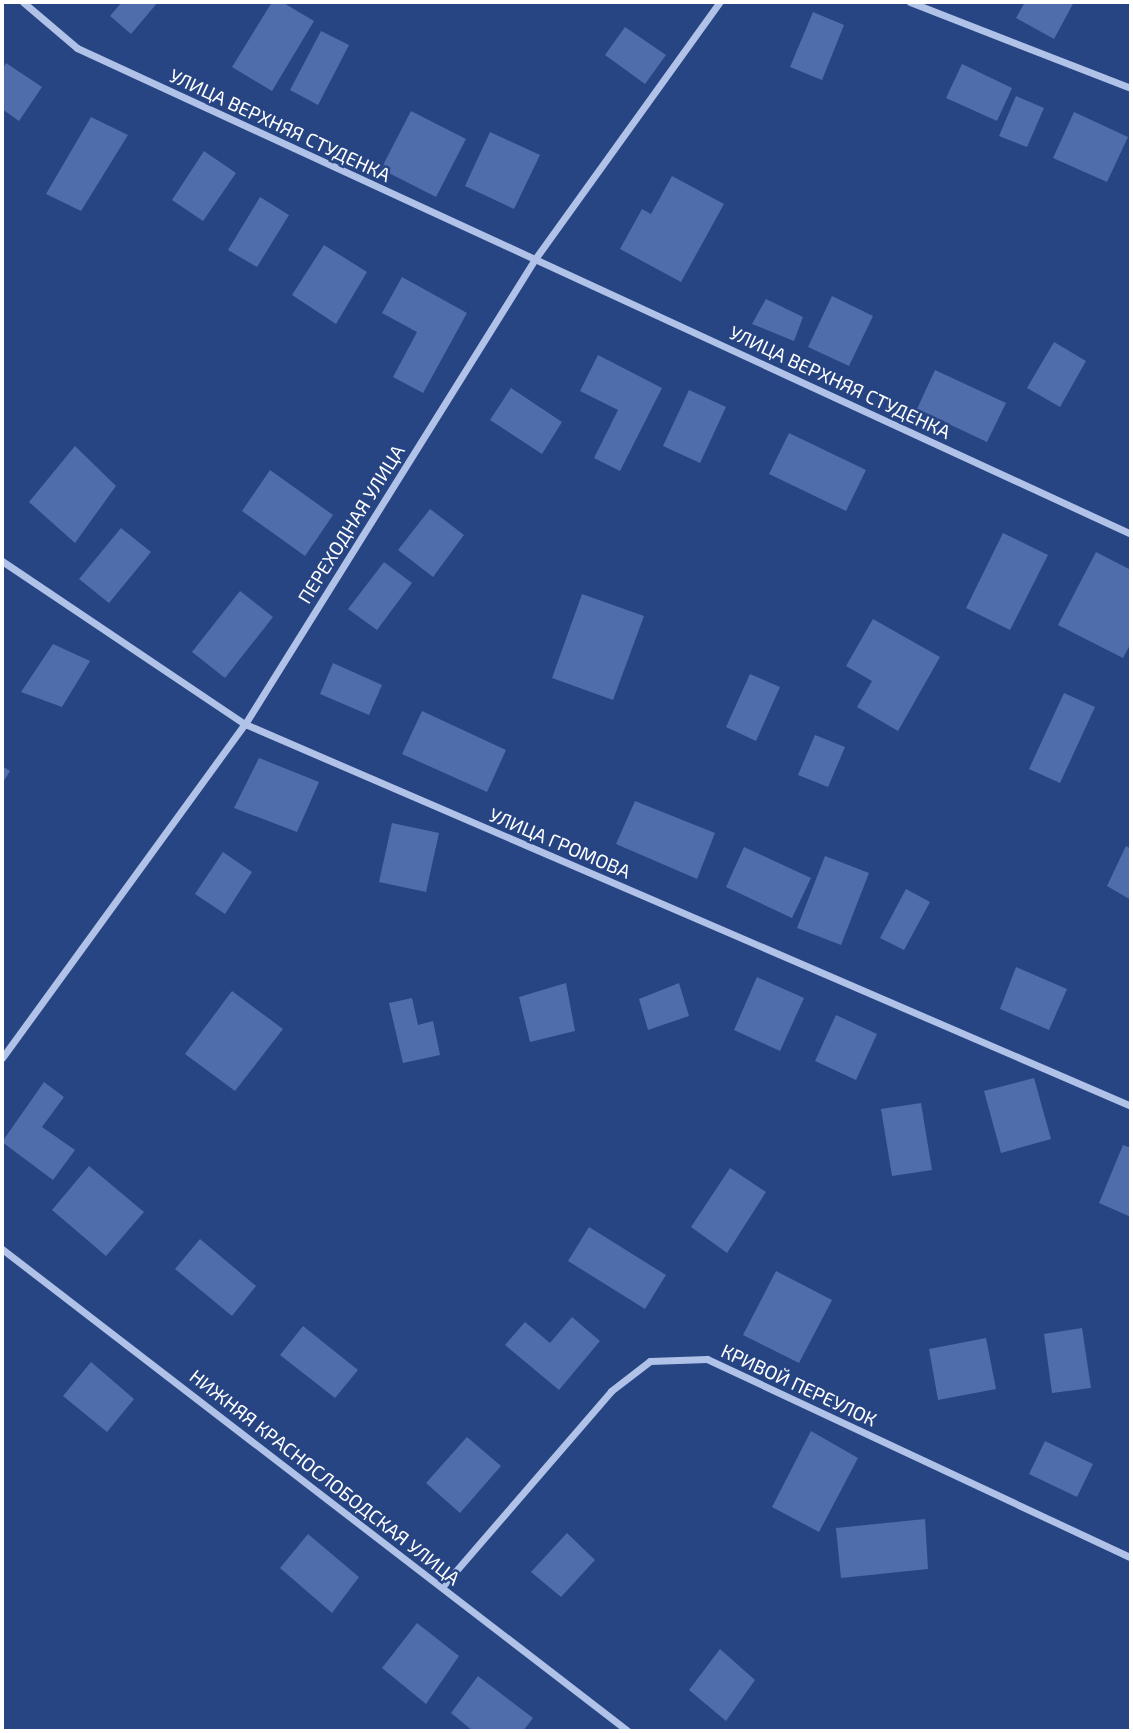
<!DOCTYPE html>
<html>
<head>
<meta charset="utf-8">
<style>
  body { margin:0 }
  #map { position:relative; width:1133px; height:1733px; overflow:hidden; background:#274483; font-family:"Exo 2",sans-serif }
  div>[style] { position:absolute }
  .building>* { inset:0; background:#4f6dab }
  .street>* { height:7px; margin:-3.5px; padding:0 3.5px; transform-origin:3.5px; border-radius:3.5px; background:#b0c2e7 }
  span { translate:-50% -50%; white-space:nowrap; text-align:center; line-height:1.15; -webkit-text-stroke:5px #274483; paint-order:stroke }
  .street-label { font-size:19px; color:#fff }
  .frame { position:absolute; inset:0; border:4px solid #fff; pointer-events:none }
</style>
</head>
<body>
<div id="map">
  <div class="building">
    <div style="clip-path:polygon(122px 2px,158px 2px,131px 34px,110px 16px)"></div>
    <div style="clip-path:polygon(272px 2px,282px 2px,314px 21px,272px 91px,232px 67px)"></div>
    <div style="clip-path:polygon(1025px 2px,1074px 2px,1054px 39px,1016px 18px)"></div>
    <div style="clip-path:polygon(813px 12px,844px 25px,822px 80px,790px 67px)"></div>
    <div style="clip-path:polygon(625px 27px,666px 55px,645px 84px,605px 55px)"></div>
    <div style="clip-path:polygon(321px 31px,349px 45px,318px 105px,290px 90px)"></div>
    <div style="clip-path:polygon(6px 63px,42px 87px,19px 121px,2px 109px,2px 70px)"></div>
    <div style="clip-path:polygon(962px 64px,1012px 88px,997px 121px,946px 98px)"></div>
    <div style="clip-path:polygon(1016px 96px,1044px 108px,1027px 147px,999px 136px)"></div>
    <div style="clip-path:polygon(411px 111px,466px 139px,436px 197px,381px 169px)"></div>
    <div style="clip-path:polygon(1074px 112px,1128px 137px,1107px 182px,1053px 158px)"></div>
    <div style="clip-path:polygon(91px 117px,128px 135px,81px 211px,46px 194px)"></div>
    <div style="clip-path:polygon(490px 132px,540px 155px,514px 209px,465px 186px)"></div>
    <div style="clip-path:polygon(204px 151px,236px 173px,203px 221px,172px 200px)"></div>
    <div style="clip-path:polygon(672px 176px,724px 204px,681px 282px,620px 249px,642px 209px,651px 214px)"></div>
    <div style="clip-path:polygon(260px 197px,289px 215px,257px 267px,228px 250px)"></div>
    <div style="clip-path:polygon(324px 245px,367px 272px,336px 324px,292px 295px)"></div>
    <div style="clip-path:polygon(402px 277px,467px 313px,423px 393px,393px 377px,417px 332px,382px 313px)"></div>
    <div style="clip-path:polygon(832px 296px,873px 316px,849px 366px,808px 347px)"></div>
    <div style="clip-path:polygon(766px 299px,803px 317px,794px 341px,752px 324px)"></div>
    <div style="clip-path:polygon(1054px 342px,1086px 361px,1060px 407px,1027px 388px)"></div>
    <div style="clip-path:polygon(598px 355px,662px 388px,620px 471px,594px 458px,618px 410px,580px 391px)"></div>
    <div style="clip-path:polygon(935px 370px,1006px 403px,987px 442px,917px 409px)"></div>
    <div style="clip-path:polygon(511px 388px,562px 422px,542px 454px,490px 420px)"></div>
    <div style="clip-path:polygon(689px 390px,726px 407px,700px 463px,663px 446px)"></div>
    <div style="clip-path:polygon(789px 433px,866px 470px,846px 511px,769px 474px)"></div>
    <div style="clip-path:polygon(75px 446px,116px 486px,75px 543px,29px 502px)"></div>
    <div style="clip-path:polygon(270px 470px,333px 515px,305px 556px,242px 511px)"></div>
    <div style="clip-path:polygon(430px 509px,464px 535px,433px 577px,398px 550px)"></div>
    <div style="clip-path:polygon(121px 528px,151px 552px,109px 603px,79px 579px)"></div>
    <div style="clip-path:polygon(1003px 533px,1048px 555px,1010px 630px,966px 608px)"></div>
    <div style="clip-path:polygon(1096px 552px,1131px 570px,1131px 643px,1123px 658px,1058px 625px)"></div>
    <div style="clip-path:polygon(384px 562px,412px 583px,377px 630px,348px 609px)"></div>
    <div style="clip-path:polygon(240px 591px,273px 617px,225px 678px,192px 652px)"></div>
    <div style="clip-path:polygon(582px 594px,644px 616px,613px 700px,552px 678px)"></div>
    <div style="clip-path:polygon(873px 619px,940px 657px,898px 731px,857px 707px,872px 681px,846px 666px)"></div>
    <div style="clip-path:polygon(53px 644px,90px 661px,62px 707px,21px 692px)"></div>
    <div style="clip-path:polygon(333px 663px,382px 685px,369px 715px,320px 694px)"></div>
    <div style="clip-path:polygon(750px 674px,780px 687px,756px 741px,726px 727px)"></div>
    <div style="clip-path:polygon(1064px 693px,1095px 707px,1060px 783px,1029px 769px)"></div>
    <div style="clip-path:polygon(422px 711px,506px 750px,487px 792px,402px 754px)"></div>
    <div style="clip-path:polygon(815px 735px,845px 747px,828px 787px,798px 775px)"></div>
    <div style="clip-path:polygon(259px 758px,319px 782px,297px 832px,234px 808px)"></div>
    <div style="clip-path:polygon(2px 766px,10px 771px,2px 784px)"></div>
    <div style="clip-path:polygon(635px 801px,715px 833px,697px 879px,616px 844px)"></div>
    <div style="clip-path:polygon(392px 823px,439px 833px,426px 892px,379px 882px)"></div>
    <div style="clip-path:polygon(1126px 846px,1131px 849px,1131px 900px,1107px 886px)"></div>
    <div style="clip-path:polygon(744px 847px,811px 878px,792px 918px,726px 887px)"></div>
    <div style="clip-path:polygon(223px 852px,252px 872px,225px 914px,195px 894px)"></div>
    <div style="clip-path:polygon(825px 856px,869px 873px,841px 945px,797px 928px)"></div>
    <div style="clip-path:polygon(906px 889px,930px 902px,904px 950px,880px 938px)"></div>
    <div style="clip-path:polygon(1016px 967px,1067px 989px,1049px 1030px,1000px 1009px)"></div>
    <div style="clip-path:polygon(757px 977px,804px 998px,780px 1051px,734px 1030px)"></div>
    <div style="clip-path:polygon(566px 983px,575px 1031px,530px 1042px,519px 997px)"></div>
    <div style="clip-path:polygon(679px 983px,689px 1016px,648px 1030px,639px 999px)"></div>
    <div style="clip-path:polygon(232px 991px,283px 1029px,235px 1091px,185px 1054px)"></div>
    <div style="clip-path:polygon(412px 998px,418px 1025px,433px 1021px,440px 1055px,403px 1063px,389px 1003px)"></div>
    <div style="clip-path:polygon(836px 1015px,877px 1034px,856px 1080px,815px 1061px)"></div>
    <div style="clip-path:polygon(1034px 1078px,1051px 1139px,1001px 1153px,984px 1091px)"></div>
    <div style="clip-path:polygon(44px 1082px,64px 1097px,42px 1127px,75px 1150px,53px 1180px,2px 1142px)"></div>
    <div style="clip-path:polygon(921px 1103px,932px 1170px,892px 1176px,881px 1109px)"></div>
    <div style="clip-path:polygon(1123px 1145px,1131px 1148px,1131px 1217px,1099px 1203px)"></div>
    <div style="clip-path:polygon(89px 1166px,144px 1212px,106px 1256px,52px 1210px)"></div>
    <div style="clip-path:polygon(730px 1168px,766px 1192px,727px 1253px,691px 1227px)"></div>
    <div style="clip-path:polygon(589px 1227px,666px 1275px,645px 1309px,568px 1261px)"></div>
    <div style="clip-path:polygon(200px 1239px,256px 1286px,232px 1316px,175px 1269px)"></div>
    <div style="clip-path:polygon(776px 1271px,832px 1300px,799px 1363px,743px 1335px)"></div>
    <div style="clip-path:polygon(572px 1317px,600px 1341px,559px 1390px,505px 1345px,525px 1322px,550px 1343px)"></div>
    <div style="clip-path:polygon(303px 1326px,358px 1370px,335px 1398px,280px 1355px)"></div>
    <div style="clip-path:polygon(1082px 1328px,1091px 1388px,1052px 1393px,1044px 1334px)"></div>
    <div style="clip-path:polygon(986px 1338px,996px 1389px,938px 1400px,929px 1349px)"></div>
    <div style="clip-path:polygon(91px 1362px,134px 1399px,107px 1432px,63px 1396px)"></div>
    <div style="clip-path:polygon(811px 1431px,858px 1458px,819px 1532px,772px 1507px)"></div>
    <div style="clip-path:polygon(467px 1437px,501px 1466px,460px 1513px,426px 1483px)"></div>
    <div style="clip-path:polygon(1045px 1441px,1093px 1464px,1077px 1497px,1029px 1474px)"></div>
    <div style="clip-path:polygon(925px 1519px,928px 1569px,841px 1578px,836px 1528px)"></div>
    <div style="clip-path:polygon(567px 1533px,595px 1560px,561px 1597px,531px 1572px)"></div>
    <div style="clip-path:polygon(308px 1534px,359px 1577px,332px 1613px,280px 1568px)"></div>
    <div style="clip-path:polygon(417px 1623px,459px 1656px,426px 1704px,382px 1668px)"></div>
    <div style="clip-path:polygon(720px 1649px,755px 1680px,726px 1721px,689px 1690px)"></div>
    <div style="clip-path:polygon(478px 1676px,533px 1718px,523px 1731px,473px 1731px,451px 1713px)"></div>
  </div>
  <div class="street">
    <div style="left:23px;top:2px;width:71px;rotate:40.4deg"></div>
    <div style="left:77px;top:48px;width:1161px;rotate:24.75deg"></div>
    <div style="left:910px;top:2px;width:237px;rotate:21.3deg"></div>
    <div style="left:2px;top:561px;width:293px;rotate:33.9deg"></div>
    <div style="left:245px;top:724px;width:965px;rotate:23.32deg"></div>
    <div style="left:2px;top:1058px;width:413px;rotate:-54deg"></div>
    <div style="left:245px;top:724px;width:548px;rotate:-58.05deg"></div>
    <div style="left:535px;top:259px;width:317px;rotate:-54.3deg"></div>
    <div style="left:2px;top:1249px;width:790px;rotate:37.6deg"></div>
    <div style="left:442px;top:1587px;width:259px;rotate:-49.2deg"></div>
    <div style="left:611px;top:1391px;width:49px;rotate:-37.6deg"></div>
    <div style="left:650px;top:1361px;width:57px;rotate:-2deg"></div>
    <div style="left:707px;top:1359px;width:468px;rotate:25.1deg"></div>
  </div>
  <div class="street-label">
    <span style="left:280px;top:125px;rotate:25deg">УЛИЦА ВЕРХНЯЯ СТУДЕНКА</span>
    <span style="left:840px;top:382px;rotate:25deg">УЛИЦА ВЕРХНЯЯ CТУДЕНКА</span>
    <span style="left:351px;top:524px;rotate:-58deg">ПЕРЕХОДНАЯ УЛИЦА</span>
    <span style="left:560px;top:843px;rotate:23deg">УЛИЦА ГРОМОВА</span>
    <span style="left:799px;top:1385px;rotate:25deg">КРИВОЙ ПЕРЕУЛОК</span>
    <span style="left:325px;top:1477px;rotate:38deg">НИЖНЯЯ КРАСНОСЛОБОДСКАЯ УЛИЦА</span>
  </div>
  <div class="frame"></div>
</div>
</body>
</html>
